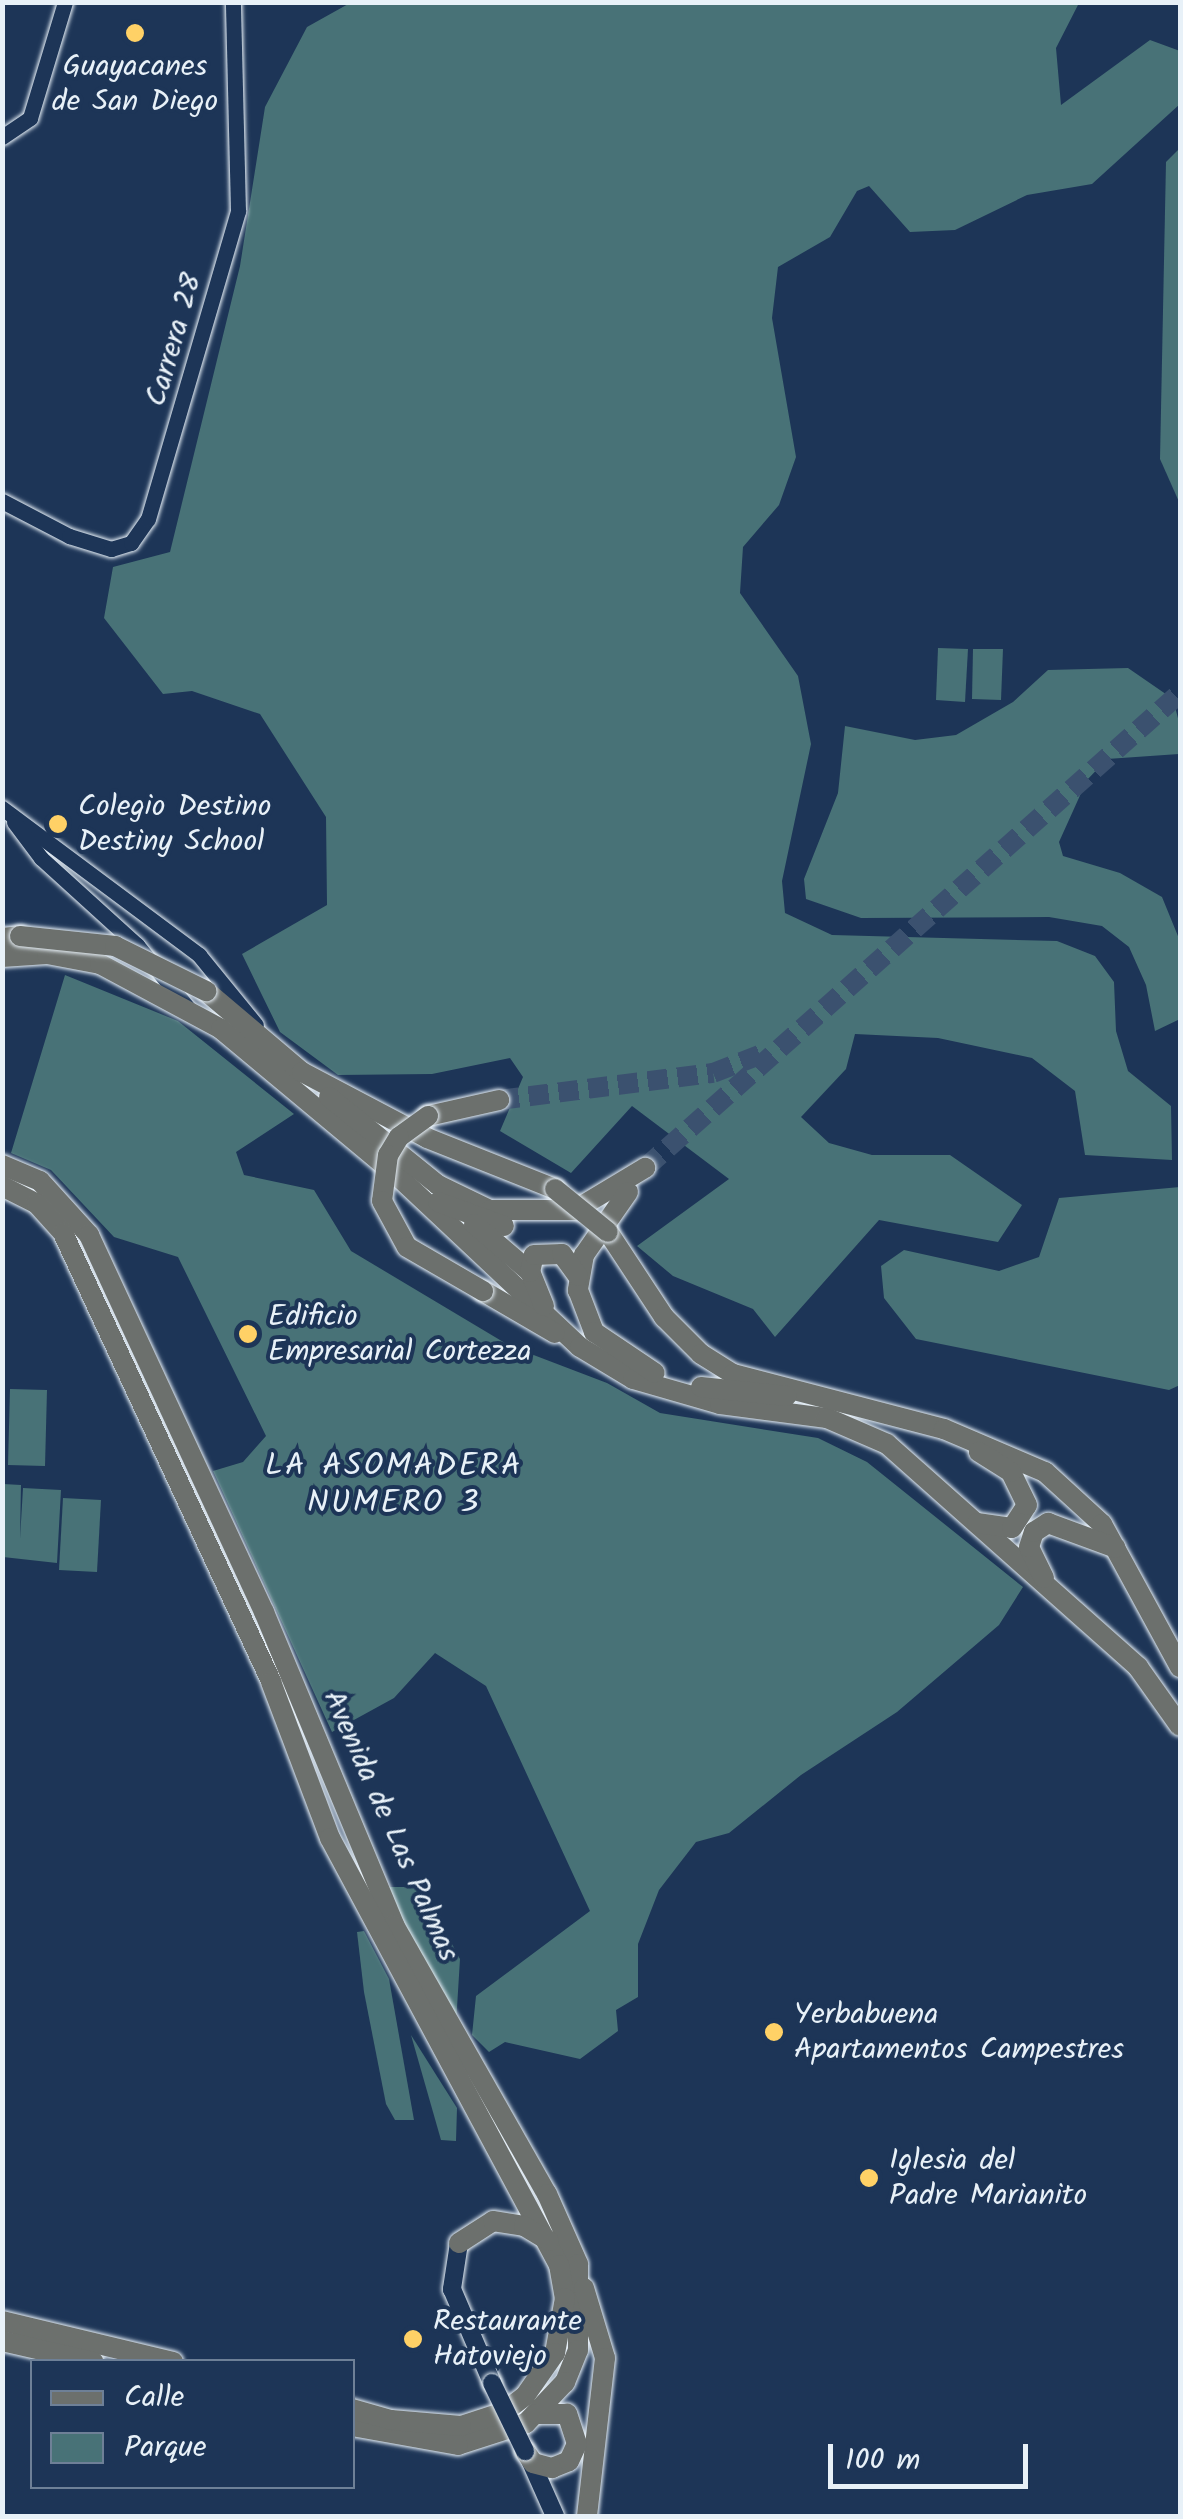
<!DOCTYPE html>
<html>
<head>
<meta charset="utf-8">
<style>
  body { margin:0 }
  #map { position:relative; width:1183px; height:2519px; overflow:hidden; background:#1d3557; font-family:Kalam,sans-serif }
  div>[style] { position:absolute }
  .green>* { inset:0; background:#487277 }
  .primary-tunnel>* { height:20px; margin-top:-10px; transform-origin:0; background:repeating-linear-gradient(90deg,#3b516f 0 20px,transparent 0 30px) }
  .roads { filter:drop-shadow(0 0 2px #e8f1f8) drop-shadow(0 0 2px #e8f1f8) }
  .tertiary>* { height:15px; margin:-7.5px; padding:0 7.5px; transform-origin:7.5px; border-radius:7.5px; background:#1d3557 }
  .secondary>* { height:18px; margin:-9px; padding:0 9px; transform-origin:9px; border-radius:9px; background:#1d3557 }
  .primary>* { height:20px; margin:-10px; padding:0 10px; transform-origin:10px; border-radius:10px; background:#6c706d }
  .bridges { filter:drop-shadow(0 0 2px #e8f1f8) drop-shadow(0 0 2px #e8f1f8) }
  .secondary-bridge>* { height:18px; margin:-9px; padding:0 9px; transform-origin:9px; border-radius:9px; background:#1d3557 }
  .primary-bridge>* { height:20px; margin:-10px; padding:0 10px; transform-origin:10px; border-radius:10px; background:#6c706d }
  .dots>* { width:28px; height:28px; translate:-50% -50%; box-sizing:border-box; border:5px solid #1d3557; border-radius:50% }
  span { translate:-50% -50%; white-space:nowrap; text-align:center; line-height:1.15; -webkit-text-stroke:8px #1d3557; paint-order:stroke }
  .poi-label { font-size:30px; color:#e8f1f8 }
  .left { translate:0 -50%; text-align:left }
  .street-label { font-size:30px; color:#e8f1f8 }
  .neighbourhood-label { font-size:32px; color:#e8f1f8; letter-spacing:2.5px }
  .frame { position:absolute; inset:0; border:5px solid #e8f1f8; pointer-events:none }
  .legend { position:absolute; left:30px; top:2359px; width:325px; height:130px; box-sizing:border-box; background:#1d3557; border:2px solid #6e8097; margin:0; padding:12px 18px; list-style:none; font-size:30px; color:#e8f1f8 }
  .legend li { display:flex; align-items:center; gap:20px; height:50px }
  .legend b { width:50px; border:2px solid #6e8097 }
  .scale { position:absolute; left:828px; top:2444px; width:200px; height:45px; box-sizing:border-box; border:5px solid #e8f1f8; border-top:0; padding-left:12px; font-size:30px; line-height:35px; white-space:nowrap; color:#e8f1f8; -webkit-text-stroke:8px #1d3557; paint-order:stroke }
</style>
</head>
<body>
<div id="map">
  <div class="green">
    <div style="clip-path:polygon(350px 3px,1079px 3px,1056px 48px,1061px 105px,1150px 40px,1180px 51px,1180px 104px,1092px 184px,1027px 195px,955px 230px,910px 232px,869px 186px,857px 191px,830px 237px,778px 267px,772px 318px,796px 457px,779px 505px,743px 547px,740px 593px,798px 676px,811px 744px,782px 881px,785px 913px,832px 935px,1057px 941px,1095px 956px,1114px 982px,1116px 1031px,1128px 1071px,1171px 1106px,1172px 1160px,1085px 1155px,1075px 1091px,1032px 1058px,938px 1038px,855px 1034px,846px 1069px,801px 1117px,829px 1143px,872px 1155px,950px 1155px,1022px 1205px,998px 1242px,879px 1220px,775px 1337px,753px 1309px,673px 1276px,637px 1246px,729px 1179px,632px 1106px,571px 1173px,500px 1131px,523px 1077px,510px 1058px,432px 1074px,338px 1075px,280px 1032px,242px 954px,327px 905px,326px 817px,260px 714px,192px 691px,163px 694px,104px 618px,113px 567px,170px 552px,240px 266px,265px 107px,307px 27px)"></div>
    <div style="clip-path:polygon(1180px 148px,1180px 504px,1160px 459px,1166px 162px)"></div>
    <div style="clip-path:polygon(938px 648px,968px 649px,965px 702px,936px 700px)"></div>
    <div style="clip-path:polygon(973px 649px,1003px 649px,1001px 700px,972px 699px)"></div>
    <div style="clip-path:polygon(1128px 668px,1173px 699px,1180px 726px,1179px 754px,1107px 759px,1087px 780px,1059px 842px,1063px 856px,1120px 873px,1162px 897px,1180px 941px,1180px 1019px,1155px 1031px,1146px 985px,1129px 947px,1102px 926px,1049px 917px,861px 918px,806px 899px,804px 879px,838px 793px,845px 726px,915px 740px,956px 735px,1013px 702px,1048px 670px)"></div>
    <div style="clip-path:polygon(65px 975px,178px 1021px,294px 1114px,236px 1152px,244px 1175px,314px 1190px,351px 1251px,510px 1346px,607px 1383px,660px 1413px,818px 1438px,867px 1462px,1023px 1587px,999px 1625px,897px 1712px,801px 1775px,729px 1833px,696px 1842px,659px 1890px,638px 1944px,638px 1997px,616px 2010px,618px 2031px,580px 2059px,505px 2042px,489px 2052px,472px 2035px,476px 1996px,590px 1911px,486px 1686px,435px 1653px,394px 1698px,332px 1732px,213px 1471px,243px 1462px,266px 1436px,178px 1257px,114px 1237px,51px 1170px,11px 1153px)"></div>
    <div style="clip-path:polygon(1180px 1187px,1180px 1385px,1169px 1390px,916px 1339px,884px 1298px,881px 1266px,904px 1250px,999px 1271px,1039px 1257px,1059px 1198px)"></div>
    <div style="clip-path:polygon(10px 1389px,47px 1390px,45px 1466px,8px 1465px)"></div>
    <div style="clip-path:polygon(3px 1484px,21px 1485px,20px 1539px,23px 1488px,61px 1490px,57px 1563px,3px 1557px)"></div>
    <div style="clip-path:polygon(63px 1498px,101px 1500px,97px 1572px,59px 1570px)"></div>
    <div style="clip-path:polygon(383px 1887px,418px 1887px,423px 1895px,414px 1899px,445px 1947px,452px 1944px,460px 1959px,456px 2024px)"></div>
    <div style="clip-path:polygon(364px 1931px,389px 1979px,414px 2120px,395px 2120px,386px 2104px,364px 1992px,357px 1932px)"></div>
    <div style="clip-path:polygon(411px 2035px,457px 2108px,456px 2141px,441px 2140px)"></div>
  </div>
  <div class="primary-tunnel">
    <div style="left:499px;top:1100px;width:216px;rotate:-7.2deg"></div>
    <div style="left:713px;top:1073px;width:53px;rotate:-21.2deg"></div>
    <div style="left:645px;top:1168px;width:715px;rotate:-41.6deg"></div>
  </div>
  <div class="roads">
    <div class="tertiary">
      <div style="left:2px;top:137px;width:34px;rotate:-34deg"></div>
      <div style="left:30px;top:118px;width:121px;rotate:-73.2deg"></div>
      <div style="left:2px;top:501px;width:76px;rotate:27.6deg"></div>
      <div style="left:69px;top:536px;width:44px;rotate:17.2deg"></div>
      <div style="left:111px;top:549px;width:21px;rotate:-17deg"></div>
      <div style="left:131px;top:543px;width:29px;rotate:-55deg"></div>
      <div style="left:148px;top:519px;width:321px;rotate:-73.7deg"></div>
      <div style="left:238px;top:211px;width:209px;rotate:-91.4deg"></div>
      <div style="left:2px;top:808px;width:246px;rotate:36.7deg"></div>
      <div style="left:199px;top:955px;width:90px;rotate:50.8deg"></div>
      <div style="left:14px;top:822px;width:45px;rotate:53.1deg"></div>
      <div style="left:41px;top:858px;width:130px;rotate:42.2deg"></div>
      <div style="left:137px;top:945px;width:82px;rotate:50.9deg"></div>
    </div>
    <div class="secondary">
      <div style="left:459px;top:2243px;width:47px;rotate:98.7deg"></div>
      <div style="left:452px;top:2289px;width:102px;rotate:66.9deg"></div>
      <div style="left:527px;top:2453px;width:69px;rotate:66deg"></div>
    </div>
    <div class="primary">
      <div style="left:2px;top:938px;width:18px;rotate:-6deg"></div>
      <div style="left:2px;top:957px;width:45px;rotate:-3.8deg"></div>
      <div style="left:47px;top:954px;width:54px;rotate:10.7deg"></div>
      <div style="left:100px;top:964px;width:137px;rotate:28.2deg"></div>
      <div style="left:221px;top:1029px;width:236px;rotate:39.8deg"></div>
      <div style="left:402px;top:1180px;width:244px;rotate:43.2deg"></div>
      <div style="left:580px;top:1347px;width:62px;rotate:31.1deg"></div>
      <div style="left:633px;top:1379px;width:91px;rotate:16deg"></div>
      <div style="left:720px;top:1404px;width:108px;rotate:7.5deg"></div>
      <div style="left:827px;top:1418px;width:65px;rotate:23.4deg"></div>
      <div style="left:887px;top:1444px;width:336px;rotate:41.6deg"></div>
      <div style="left:1138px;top:1667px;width:72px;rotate:54.6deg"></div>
      <div style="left:206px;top:991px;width:126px;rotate:40.2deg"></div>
      <div style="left:302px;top:1072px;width:141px;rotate:27.8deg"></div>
      <div style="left:427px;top:1138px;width:138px;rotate:21.7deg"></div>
      <div style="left:329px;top:1097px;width:140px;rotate:38.9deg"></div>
      <div style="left:438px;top:1185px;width:58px;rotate:25.7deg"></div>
      <div style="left:490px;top:1210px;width:85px"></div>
      <div style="left:575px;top:1210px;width:82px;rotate:-31deg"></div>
      <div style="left:428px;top:1116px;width:73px;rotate:-12.7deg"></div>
      <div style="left:2px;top:1165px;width:41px;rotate:22.8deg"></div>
      <div style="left:40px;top:1181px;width:73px;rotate:47.8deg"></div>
      <div style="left:89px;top:1235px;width:416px;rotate:65.1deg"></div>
      <div style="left:264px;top:1612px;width:339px;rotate:67.4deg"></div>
      <div style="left:394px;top:1925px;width:309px;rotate:60.4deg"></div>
      <div style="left:547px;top:2194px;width:77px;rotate:66.1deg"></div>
      <div style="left:578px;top:2264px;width:86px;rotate:90deg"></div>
      <div style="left:578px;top:2350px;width:35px;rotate:112deg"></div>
      <div style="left:565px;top:2382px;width:57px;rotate:133.6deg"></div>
      <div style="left:526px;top:2423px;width:71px;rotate:162.1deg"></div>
      <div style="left:458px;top:2445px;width:108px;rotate:-169.8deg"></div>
      <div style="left:2px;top:1186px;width:39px;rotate:27deg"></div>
      <div style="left:37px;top:1204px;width:39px;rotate:48deg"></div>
      <div style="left:63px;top:1233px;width:495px;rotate:65.1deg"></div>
      <div style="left:271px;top:1682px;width:167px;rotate:69.3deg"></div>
      <div style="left:330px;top:1838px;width:485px;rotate:61.8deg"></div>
      <div style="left:559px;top:2265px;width:34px;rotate:80deg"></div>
      <div style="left:565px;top:2298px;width:56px;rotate:100.3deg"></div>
      <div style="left:555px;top:2353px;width:52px;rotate:124.9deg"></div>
      <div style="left:525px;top:2396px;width:26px;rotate:143deg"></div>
      <div style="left:504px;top:2412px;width:45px;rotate:162deg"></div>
      <div style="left:461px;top:2426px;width:70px;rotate:-175.1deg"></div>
      <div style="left:391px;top:2420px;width:41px;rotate:-164.2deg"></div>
      <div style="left:628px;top:1192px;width:77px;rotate:124.9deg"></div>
      <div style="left:584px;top:1255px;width:36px;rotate:100deg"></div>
      <div style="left:578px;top:1290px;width:45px;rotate:69.1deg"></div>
      <div style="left:594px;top:1332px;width:73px;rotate:33.9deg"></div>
      <div style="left:438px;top:1202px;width:70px;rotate:20deg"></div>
      <div style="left:474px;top:1224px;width:74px;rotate:40.6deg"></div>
      <div style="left:608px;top:1232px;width:102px;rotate:56.6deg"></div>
      <div style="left:664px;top:1317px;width:52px;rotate:45deg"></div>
      <div style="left:701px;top:1354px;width:38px;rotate:32deg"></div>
      <div style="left:733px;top:1374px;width:218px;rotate:14.6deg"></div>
      <div style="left:944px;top:1429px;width:110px;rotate:23.1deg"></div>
      <div style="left:1045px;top:1472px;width:77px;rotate:42.4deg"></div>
      <div style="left:1102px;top:1524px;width:163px;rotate:61.4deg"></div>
      <div style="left:483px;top:1291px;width:83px;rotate:30.3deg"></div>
      <div style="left:544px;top:1306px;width:37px;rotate:-112deg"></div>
      <div style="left:530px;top:1272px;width:17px;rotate:-77deg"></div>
      <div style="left:534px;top:1255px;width:28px;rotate:-2deg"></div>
      <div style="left:562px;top:1254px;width:27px;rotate:54deg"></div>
      <div style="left:701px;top:1387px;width:86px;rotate:6deg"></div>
      <div style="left:977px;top:1523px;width:35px;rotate:8deg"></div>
      <div style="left:1012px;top:1528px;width:27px;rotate:-57deg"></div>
      <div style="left:1027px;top:1505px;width:37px;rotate:-116deg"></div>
      <div style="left:1011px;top:1472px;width:38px;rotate:-148deg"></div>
      <div style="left:1044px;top:1578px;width:34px;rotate:-116deg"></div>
      <div style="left:1029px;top:1547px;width:16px;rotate:-72deg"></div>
      <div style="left:1034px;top:1532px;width:17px;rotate:-33deg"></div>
      <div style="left:1048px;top:1523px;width:72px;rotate:20.2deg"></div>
      <div style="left:459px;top:2243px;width:40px;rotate:-32.9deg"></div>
      <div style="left:493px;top:2221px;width:31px;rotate:9deg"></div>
      <div style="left:524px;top:2226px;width:29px;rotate:31deg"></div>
      <div style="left:584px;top:2288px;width:73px;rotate:73.3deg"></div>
      <div style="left:605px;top:2358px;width:159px;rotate:96.5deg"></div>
      <div style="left:2px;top:2321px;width:176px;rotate:13.5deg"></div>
      <div style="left:2px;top:2341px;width:94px;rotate:12.9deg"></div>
      <div style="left:525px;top:2451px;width:14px;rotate:56deg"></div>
      <div style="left:533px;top:2463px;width:20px;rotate:15deg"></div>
      <div style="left:552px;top:2468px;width:18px;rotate:-22deg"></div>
      <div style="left:569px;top:2461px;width:19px;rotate:-65deg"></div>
      <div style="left:577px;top:2444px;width:32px;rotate:-108deg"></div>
      <div style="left:567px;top:2414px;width:31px;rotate:180deg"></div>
    </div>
  </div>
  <div class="bridges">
    <div class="secondary-bridge">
      <div style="left:492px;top:2383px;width:76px;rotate:64.1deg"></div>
    </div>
    <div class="primary-bridge">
      <div style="left:20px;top:936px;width:96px;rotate:6deg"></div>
      <div style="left:115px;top:946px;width:102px;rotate:26.3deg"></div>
      <div style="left:428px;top:1116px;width:36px;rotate:144deg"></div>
      <div style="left:399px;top:1137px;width:21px;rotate:121deg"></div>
      <div style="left:388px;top:1155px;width:46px;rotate:97.4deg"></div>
      <div style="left:382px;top:1201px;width:52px;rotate:61.5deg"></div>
      <div style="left:407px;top:1247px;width:88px;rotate:30.1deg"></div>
      <div style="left:555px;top:1189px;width:68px;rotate:39.1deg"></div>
    </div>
  </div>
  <div class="dots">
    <div style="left:135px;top:33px;background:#ffd166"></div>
    <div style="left:58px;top:824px;background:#ffd166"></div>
    <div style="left:248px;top:1334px;background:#ffd166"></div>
    <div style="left:774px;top:2032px;background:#ffd166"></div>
    <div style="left:869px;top:2178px;background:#ffd166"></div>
    <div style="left:413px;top:2339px;background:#ffd166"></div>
  </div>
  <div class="poi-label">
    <span style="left:135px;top:84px">Guayacanes<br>de San Diego</span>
    <span class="left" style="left:78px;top:824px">Colegio Destino<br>Destiny School</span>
    <span class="left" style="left:268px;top:1334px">Edificio<br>Empresarial Cortezza</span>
    <span class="left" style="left:794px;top:2032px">Yerbabuena<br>Apartamentos Campestres</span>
    <span class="left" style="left:889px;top:2178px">Iglesia del<br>Padre Marianito</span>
    <span class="left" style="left:433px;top:2339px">Restaurante<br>Hatoviejo</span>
  </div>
  <div class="street-label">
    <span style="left:175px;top:340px;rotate:-74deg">Carrera 28</span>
    <span style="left:390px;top:1826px;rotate:66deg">Avenida de Las Palmas</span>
  </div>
  <div class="neighbourhood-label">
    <span style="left:394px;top:1486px">LA ASOMADERA<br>NUMERO 3</span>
  </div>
  <div class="frame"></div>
  <ul class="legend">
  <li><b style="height:12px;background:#6c706d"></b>Calle</li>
  <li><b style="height:28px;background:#487277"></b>Parque</li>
  </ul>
  <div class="scale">100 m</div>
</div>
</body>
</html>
